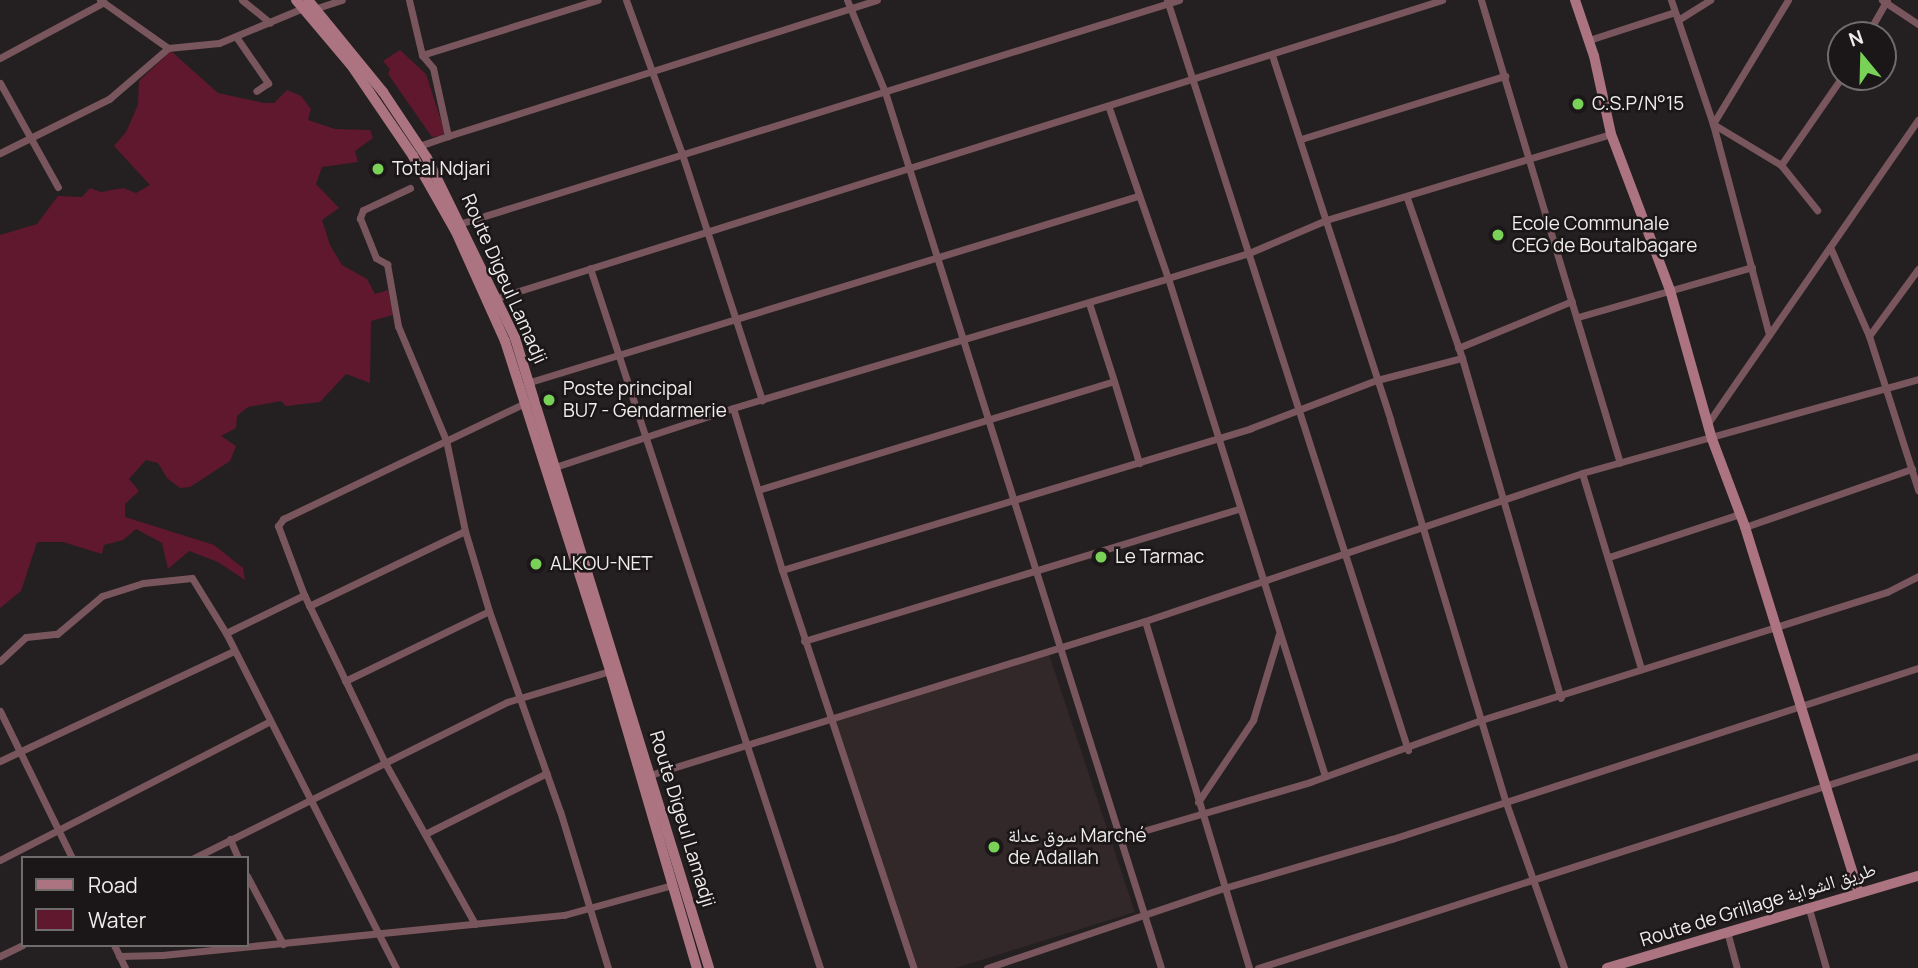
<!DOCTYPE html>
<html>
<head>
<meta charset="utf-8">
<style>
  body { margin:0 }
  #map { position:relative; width:1918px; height:968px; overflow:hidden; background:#241f20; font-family:Manrope,"Noto Naskh Arabic",sans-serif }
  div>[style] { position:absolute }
  .built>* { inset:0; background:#322729 }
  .water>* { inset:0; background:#60182f }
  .street>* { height:7px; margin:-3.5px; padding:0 3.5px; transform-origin:3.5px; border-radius:3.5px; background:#79565d }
  .secondary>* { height:10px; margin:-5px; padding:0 5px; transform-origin:5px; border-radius:5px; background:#ab7480 }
  .dots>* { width:19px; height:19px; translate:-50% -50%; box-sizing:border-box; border:4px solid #1b1617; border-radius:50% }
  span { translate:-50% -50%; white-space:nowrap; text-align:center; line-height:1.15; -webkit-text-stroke:5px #1b1617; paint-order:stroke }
  .poi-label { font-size:19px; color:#efecec }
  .left { translate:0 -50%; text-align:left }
  .street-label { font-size:19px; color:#efecec }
  .legend { position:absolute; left:21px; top:856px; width:228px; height:91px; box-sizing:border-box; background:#1b1617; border:2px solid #706c6c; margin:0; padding:9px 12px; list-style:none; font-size:21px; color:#efecec }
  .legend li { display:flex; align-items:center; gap:14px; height:35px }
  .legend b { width:35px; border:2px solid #706c6c }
  .north { position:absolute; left:1827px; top:21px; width:70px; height:70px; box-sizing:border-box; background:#1b1617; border:2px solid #706c6c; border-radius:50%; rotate:341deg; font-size:19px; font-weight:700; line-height:28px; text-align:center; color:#efecec }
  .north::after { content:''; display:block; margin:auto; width:24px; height:32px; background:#79d157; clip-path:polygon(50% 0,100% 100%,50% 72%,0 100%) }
</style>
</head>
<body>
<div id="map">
  <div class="built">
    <div style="clip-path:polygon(1048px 651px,1135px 912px,956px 968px,913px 968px,834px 722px)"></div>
  </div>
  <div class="water">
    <div style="clip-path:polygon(400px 50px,426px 74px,445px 133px,440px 136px,432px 137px,388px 74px,390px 69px,383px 61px)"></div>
    <div style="clip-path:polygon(171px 51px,218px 93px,264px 103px,274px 103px,287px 90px,301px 96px,311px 109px,308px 120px,335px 129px,370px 130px,373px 138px,355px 151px,358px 162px,322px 167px,316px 184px,339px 208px,322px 220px,330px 245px,342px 265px,367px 279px,375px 294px,388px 290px,393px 315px,371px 321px,370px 383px,346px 374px,320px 402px,286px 406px,281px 401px,248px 407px,237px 416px,236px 428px,221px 436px,236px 446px,230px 461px,190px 487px,180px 488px,167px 478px,158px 463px,146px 460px,129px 479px,139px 491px,125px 504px,125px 517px,214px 545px,243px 568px,245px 580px,218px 562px,189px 551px,168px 569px,162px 543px,136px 529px,123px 540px,104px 545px,102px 554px,63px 542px,37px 542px,21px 591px,0 608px,0 235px,37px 224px,58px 196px,82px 197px,90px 188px,101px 192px,123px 188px,136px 193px,150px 185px,114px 146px,126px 132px,138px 105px,139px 81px)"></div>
  </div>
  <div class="street">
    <div style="left:100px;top:0;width:83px;rotate:35.2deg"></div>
    <div style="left:242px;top:0;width:36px;rotate:39deg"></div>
    <div style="left:409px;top:0;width:57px;rotate:76.7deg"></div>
    <div style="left:422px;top:55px;width:17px;rotate:50deg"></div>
    <div style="left:433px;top:68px;width:70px;rotate:77.6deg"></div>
    <div style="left:448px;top:136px;width:31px;rotate:161deg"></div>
    <div style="left:626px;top:0;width:164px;rotate:70deg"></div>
    <div style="left:682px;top:154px;width:259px;rotate:72deg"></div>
    <div style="left:847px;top:0;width:100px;rotate:67.6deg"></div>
    <div style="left:885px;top:92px;width:918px;rotate:72.51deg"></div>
    <div style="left:1167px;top:0;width:788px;rotate:72.19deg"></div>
    <div style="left:1481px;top:0;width:483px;rotate:73.3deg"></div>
    <div style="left:1671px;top:0;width:131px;rotate:71.3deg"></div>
    <div style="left:1713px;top:124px;width:218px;rotate:75.1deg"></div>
    <div style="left:1788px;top:0;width:145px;rotate:121.2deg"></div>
    <div style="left:1713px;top:124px;width:79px;rotate:31.1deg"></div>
    <div style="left:1781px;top:165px;width:58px;rotate:51.3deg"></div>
    <div style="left:1882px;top:0;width:43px;rotate:33.7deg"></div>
    <div style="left:317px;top:8px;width:26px;rotate:-18deg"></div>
    <div style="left:1678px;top:20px;width:38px;rotate:-32deg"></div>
    <div style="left:1867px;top:35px;width:40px;rotate:-60.3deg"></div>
    <div style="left:237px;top:38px;width:55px;rotate:55.4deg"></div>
    <div style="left:268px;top:83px;width:14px;rotate:146deg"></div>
    <div style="left:1589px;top:40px;width:90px;rotate:-18deg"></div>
    <div style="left:422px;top:55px;width:184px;rotate:-17.4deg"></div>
    <div style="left:1272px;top:55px;width:383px;rotate:72deg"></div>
    <div style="left:1390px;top:419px;width:398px;rotate:73.2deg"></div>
    <div style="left:1505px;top:800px;width:178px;rotate:70.6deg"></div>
    <div style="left:0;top:58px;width:118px;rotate:-28.3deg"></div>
    <div style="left:0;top:83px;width:119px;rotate:60.9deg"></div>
    <div style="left:1109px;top:108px;width:180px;rotate:70.9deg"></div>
    <div style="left:1168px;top:278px;width:522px;rotate:72.5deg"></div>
    <div style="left:448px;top:136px;width:450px;rotate:-17.6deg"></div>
    <div style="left:1301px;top:139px;width:214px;rotate:-17.2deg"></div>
    <div style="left:0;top:153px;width:122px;rotate:-26.4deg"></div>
    <div style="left:109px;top:99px;width:78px;rotate:-40.8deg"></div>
    <div style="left:168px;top:48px;width:51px;rotate:-5.6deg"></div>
    <div style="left:219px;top:43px;width:91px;rotate:-22.6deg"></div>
    <div style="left:1781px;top:165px;width:107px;rotate:-55.3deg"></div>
    <div style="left:410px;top:188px;width:52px;rotate:154.9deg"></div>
    <div style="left:363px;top:210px;width:9px;rotate:111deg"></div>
    <div style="left:360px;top:218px;width:43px;rotate:68.2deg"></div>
    <div style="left:376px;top:258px;width:13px;rotate:29deg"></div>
    <div style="left:387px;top:264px;width:63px;rotate:79.9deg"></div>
    <div style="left:398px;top:326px;width:124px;rotate:67.2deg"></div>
    <div style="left:446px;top:440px;width:93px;rotate:78.2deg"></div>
    <div style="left:465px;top:531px;width:84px;rotate:73.3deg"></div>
    <div style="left:489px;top:611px;width:212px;rotate:70.5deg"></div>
    <div style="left:560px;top:811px;width:164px;rotate:73deg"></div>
    <div style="left:1407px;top:198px;width:169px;rotate:71deg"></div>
    <div style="left:1462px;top:358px;width:354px;rotate:73.8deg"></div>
    <div style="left:462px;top:223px;width:751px;rotate:-17.28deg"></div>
    <div style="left:1830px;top:247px;width:97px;rotate:66.3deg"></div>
    <div style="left:1869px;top:336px;width:162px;rotate:72.3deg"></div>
    <div style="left:590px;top:268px;width:737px;rotate:71.81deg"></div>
    <div style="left:497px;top:298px;width:991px;rotate:-17.5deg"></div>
    <div style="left:1578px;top:317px;width:181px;rotate:-16deg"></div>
    <div style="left:1869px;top:336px;width:83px;rotate:-53.8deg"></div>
    <div style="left:1458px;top:348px;width:123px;rotate:-22.4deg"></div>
    <div style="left:1114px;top:381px;width:86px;rotate:73deg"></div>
    <div style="left:530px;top:382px;width:636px;rotate:-17.01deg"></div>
    <div style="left:733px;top:408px;width:169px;rotate:73.2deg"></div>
    <div style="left:782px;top:570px;width:490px;rotate:-16.8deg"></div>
    <div style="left:1251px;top:428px;width:135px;rotate:-20.9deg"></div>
    <div style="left:1377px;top:380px;width:88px;rotate:-14.5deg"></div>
    <div style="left:1708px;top:423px;width:369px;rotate:-55.3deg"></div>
    <div style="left:552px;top:468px;width:191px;rotate:-18.3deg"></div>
    <div style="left:733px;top:408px;width:454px;rotate:-16.6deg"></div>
    <div style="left:1168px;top:278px;width:85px;rotate:-17.2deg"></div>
    <div style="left:1249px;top:253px;width:84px;rotate:-23.2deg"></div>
    <div style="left:1326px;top:220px;width:298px;rotate:-16.8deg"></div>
    <div style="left:1582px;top:473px;width:205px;rotate:73.2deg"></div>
    <div style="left:758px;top:490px;width:372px;rotate:-17deg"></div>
    <div style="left:1114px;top:381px;width:82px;rotate:-107.8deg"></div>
    <div style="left:1745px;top:527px;width:177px;rotate:-19.2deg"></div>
    <div style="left:1609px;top:557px;width:138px;rotate:-18.2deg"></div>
    <div style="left:782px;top:570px;width:419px;rotate:71.7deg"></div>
    <div style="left:309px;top:606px;width:173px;rotate:-25.7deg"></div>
    <div style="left:1145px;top:621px;width:362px;rotate:73.3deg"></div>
    <div style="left:226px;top:633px;width:87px;rotate:-26deg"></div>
    <div style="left:804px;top:641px;width:454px;rotate:-16.9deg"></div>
    <div style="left:0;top:661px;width:35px;rotate:-43deg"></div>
    <div style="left:26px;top:637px;width:31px;rotate:-6deg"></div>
    <div style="left:57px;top:634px;width:59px;rotate:-40.2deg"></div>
    <div style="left:102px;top:596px;width:43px;rotate:-17.6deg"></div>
    <div style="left:143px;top:583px;width:49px;rotate:-5.8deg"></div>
    <div style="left:192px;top:578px;width:65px;rotate:58.3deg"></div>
    <div style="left:226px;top:633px;width:376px;rotate:63.1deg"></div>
    <div style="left:345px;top:681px;width:160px;rotate:-25.9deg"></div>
    <div style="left:0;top:711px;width:164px;rotate:63.9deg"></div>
    <div style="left:0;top:761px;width:259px;rotate:-25.2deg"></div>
    <div style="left:650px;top:775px;width:518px;rotate:-17.28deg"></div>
    <div style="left:1145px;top:621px;width:461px;rotate:-18.7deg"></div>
    <div style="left:1582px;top:473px;width:349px;rotate:-15.6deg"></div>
    <div style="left:1198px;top:802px;width:99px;rotate:-56.1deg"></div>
    <div style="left:1253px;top:720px;width:90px;rotate:-73.2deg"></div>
    <div style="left:425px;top:834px;width:136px;rotate:-26.6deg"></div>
    <div style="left:1119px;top:838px;width:199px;rotate:-16.3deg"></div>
    <div style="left:1310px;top:782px;width:182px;rotate:-19.9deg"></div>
    <div style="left:1481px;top:720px;width:426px;rotate:-17.5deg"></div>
    <div style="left:1887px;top:592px;width:35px;rotate:-27deg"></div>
    <div style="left:230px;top:839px;width:21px;rotate:67deg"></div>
    <div style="left:194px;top:858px;width:350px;rotate:-26.5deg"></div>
    <div style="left:507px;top:702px;width:108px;rotate:-16.8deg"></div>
    <div style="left:0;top:860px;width:302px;rotate:-27.2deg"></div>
    <div style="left:247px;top:876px;width:77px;rotate:62.1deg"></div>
    <div style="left:1809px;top:909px;width:61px;rotate:73.9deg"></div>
    <div style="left:475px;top:924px;width:184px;rotate:-119.2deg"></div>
    <div style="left:385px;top:763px;width:187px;rotate:-115.7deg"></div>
    <div style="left:304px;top:595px;width:74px;rotate:-110.6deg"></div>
    <div style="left:278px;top:526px;width:9px;rotate:-54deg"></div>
    <div style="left:283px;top:519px;width:271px;rotate:-25.6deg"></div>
    <div style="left:1728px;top:935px;width:34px;rotate:75deg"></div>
    <div style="left:114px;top:945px;width:25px;rotate:64deg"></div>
    <div style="left:0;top:956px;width:25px;rotate:-26deg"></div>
    <div style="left:119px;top:956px;width:43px;rotate:-1.3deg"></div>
    <div style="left:162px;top:955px;width:404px;rotate:-5.7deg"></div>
    <div style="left:564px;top:915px;width:112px;rotate:-15.5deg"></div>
    <div style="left:987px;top:968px;width:250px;rotate:-18.7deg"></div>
    <div style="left:1224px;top:888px;width:175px;rotate:-16.3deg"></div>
    <div style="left:1392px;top:839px;width:553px;rotate:-18.01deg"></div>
    <div style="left:1258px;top:968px;width:693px;rotate:-17.81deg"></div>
  </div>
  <div class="secondary">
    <div style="left:296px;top:0;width:85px;rotate:49.8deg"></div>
    <div style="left:351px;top:65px;width:110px;rotate:55.7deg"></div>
    <div style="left:413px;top:156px;width:87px;rotate:60.5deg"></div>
    <div style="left:456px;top:232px;width:120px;rotate:65.8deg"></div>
    <div style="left:505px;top:341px;width:346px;rotate:72.3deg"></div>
    <div style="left:610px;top:671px;width:309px;rotate:73.7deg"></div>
    <div style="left:308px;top:0;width:119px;rotate:50.8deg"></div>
    <div style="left:383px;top:92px;width:79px;rotate:56.3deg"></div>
    <div style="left:427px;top:158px;width:200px;rotate:63.9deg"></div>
    <div style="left:515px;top:338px;width:659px;rotate:72.88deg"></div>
    <div style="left:1575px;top:0;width:59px;rotate:71.3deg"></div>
    <div style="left:1594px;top:56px;width:80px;rotate:77.7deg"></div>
    <div style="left:1611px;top:134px;width:167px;rotate:69.3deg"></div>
    <div style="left:1670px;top:290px;width:155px;rotate:74.3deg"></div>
    <div style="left:1712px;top:439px;width:94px;rotate:69.4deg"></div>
    <div style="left:1745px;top:527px;width:383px;rotate:72.7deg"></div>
    <div style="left:1607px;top:968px;width:324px;rotate:-16.5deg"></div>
  </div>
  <div class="dots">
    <div style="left:1578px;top:104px;background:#79d157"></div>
    <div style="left:378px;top:169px;background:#79d157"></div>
    <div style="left:1498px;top:235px;background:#79d157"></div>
    <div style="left:549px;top:400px;background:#79d157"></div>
    <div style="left:1101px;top:557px;background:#79d157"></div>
    <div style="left:536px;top:564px;background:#79d157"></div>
    <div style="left:994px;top:847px;background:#79d157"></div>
  </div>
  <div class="poi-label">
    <span class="left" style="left:1592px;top:104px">C.S.P/N°15</span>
    <span class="left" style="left:392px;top:169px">Total Ndjari</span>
    <span class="left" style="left:1512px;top:235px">Ecole Communale<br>CEG de Boutalbagare</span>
    <span class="left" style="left:563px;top:400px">Poste principal<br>BU7 - Gendarmerie</span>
    <span class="left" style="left:1115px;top:557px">Le Tarmac</span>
    <span class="left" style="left:550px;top:564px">ALKOU-NET</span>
    <span class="left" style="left:1008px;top:847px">سوق عدلة Marché<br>de Adallah</span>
  </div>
  <div class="street-label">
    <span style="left:504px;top:279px;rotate:66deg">Route Digeul Lamadji</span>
    <span style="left:682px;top:819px;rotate:73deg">Route Digeul Lamadji</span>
    <span style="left:1758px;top:905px;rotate:-17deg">Route de Grillage طريق الشواية</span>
  </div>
  <ul class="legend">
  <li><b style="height:9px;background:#ab7480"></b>Road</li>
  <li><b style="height:19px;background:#60182f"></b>Water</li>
  </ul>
  <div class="north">N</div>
</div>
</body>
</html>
